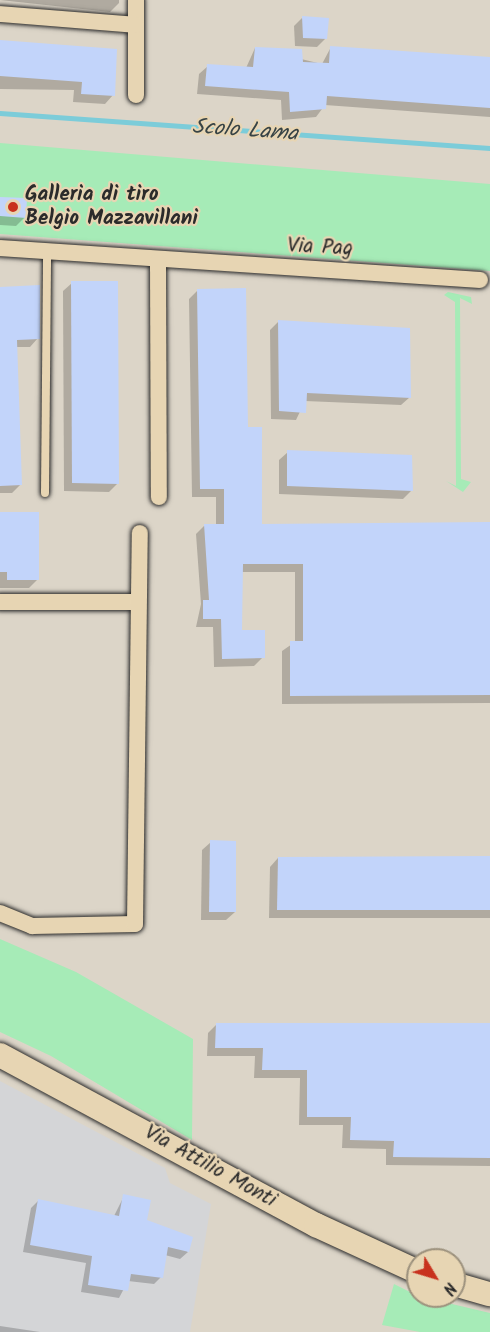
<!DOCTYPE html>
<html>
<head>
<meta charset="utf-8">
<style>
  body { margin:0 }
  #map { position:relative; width:490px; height:1332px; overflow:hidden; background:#dcd5c8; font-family:Kalam,sans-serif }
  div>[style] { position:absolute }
  .built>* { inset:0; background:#d4d5d7 }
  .green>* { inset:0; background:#a6ebb7 }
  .shadow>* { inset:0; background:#0003 }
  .stream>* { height:4.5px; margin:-2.25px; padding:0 2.25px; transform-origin:2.25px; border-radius:2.25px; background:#7cccd9 }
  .building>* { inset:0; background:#c2d4fa }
  .roads { filter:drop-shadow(0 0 2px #2b2b2b) drop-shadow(0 0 2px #2b2b2b) }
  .lane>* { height:8px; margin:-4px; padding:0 4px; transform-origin:4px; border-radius:4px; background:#e7d5b3 }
  .street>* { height:16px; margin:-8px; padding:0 8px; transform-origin:8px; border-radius:8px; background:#e7d5b3 }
  .secondary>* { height:24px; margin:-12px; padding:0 12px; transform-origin:12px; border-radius:12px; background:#e7d5b3 }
  .dots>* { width:16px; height:16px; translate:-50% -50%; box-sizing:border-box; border:3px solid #e7d5b3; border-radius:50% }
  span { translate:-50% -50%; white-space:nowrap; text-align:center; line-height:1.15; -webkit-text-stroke:4.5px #e7d5b3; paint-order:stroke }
  .poi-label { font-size:21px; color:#2b2b2b; font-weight:700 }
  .left { translate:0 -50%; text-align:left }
  .street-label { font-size:21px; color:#2b2b2b }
  .water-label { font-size:22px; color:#374345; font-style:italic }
  .north { position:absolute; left:406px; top:1248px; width:60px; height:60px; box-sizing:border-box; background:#e7d5b3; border:2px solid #9c917d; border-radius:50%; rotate:128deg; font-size:16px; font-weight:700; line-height:24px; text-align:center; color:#2b2b2b }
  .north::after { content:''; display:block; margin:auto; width:21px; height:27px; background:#c8321e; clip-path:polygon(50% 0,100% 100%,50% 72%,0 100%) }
</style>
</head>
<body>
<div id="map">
  <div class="built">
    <div style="clip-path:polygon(0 1081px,165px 1168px,170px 1183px,211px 1204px,190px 1332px,0 1332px)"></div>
  </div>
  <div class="green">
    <div style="clip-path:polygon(0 143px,490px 184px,490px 271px,0 234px)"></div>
    <div style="clip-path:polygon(448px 292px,471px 297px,472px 304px,460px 298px,461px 479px,471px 482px,463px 492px,446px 481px,456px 486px,455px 302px,444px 295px)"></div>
    <div style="clip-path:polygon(0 939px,76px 972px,193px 1039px,192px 1140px,51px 1056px,0 1032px)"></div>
    <div style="clip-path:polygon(394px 1284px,418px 1296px,490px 1313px,490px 1332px,420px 1332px,382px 1325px)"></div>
  </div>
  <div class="shadow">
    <div style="clip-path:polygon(0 0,119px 0,119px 3px,110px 12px)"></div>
    <div style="clip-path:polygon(302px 18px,326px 38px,317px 47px,295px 46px,294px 26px)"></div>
    <div style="clip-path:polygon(0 42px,113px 95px,105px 104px,73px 102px,74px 90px,0 89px)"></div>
    <div style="clip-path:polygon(331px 47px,490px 58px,490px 117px,325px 105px,316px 117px,282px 120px,281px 100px,197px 94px,199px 74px,208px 66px,246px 68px,255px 48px,322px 64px)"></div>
    <div style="clip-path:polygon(0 198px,25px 217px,16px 226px,0 225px)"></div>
    <div style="clip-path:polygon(72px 283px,117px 484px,109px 492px,64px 491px,63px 291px)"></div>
    <div style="clip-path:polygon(0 288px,38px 338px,30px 347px,16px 347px,21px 484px,12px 493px,0 493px)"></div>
    <div style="clip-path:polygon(198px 290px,247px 429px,261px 525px,490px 524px,490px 703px,282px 704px,282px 651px,295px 642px,295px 572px,241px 572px,241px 631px,263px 657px,254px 666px,214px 667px,213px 627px,196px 627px,201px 604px,196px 534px,204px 526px,216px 526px,216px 497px,192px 497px,189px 299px)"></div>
    <div style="clip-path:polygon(279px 321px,410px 397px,401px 405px,305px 401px,296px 420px,271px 419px,270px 330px)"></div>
    <div style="clip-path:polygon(288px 452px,412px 490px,403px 499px,279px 494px,279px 460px)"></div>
    <div style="clip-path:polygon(0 514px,37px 580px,29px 588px,0 588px)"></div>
    <div style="clip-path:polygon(211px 842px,235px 912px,226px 920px,201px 920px,202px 850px)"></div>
    <div style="clip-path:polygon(490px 857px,490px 918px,269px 918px,270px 867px,278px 858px)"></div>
    <div style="clip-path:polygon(490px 1024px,490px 1166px,386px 1165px,386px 1149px,342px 1148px,343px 1125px,299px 1125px,300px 1078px,254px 1078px,255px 1056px,207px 1056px,208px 1033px,216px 1025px)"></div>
    <div style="clip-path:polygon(124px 1196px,145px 1221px,188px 1252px,180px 1259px,165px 1255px,161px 1277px,154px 1284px,128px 1281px,119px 1298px,81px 1292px,86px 1263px,23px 1252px,31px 1208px,38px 1201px,114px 1216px)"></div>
    <div style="clip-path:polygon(0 1326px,40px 1332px,0 1332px)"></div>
  </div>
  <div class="stream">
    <div style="left:0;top:113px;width:491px;rotate:4.1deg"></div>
  </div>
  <div class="building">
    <div style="clip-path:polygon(302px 16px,329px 18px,327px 39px,303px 38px)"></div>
    <div style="clip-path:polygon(0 40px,117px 49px,115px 96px,81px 94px,82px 82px,0 76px)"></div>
    <div style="clip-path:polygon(330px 46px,490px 57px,490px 108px,327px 96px,326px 109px,290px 112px,289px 92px,205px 86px,207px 64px,253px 67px,255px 47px,302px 49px,303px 62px,329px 63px)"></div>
    <div style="clip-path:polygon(0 197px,27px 198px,26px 218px,0 216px)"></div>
    <div style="clip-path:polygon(71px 281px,118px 281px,119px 484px,72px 483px)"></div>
    <div style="clip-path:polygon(40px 285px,40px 339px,17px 340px,22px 485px,0 486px,0 287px)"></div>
    <div style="clip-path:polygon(246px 288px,248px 427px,262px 427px,262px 524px,490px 522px,490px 695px,290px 696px,290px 641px,303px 641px,303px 564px,243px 564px,242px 630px,265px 630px,265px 658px,222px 659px,221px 619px,203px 619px,203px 600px,209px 600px,204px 524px,224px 524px,224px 489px,200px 489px,197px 289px)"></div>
    <div style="clip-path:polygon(278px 320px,410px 328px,411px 398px,307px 393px,306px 413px,279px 411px)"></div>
    <div style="clip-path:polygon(287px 450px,412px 455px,413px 491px,287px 486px)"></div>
    <div style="clip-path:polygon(0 512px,39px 512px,39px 580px,7px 580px,7px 572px,0 572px)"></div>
    <div style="clip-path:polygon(210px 840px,236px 841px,236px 912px,209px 912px)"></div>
    <div style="clip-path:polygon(490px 856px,490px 910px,277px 910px,278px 857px)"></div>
    <div style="clip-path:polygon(216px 1023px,490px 1023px,490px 1158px,393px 1157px,394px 1141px,350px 1140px,351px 1117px,307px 1117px,307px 1070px,262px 1070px,263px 1048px,215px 1048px)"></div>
    <div style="clip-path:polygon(123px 1194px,151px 1200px,147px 1220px,193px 1237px,189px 1252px,168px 1247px,163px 1278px,131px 1274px,128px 1291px,88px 1285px,92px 1256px,30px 1245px,38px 1199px,119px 1216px)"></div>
  </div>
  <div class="roads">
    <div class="lane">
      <div style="left:45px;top:493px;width:242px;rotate:-89.5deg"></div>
    </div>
    <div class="street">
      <div style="left:136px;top:0;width:95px;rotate:90deg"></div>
      <div style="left:0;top:14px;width:136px;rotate:4.6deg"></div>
      <div style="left:0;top:248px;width:481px;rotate:3.8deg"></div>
      <div style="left:158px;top:262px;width:235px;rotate:89.8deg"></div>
      <div style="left:0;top:602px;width:137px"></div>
      <div style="left:0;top:913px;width:35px;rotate:22deg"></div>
      <div style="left:32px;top:926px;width:103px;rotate:-1.1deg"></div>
      <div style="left:135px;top:924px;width:391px;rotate:-89.3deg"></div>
    </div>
    <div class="secondary">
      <div style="left:0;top:1055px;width:359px;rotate:28.3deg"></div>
      <div style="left:316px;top:1225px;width:112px;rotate:24.7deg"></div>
      <div style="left:454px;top:1284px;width:37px;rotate:16deg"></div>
    </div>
  </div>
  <div class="dots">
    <div style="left:13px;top:207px;background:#c8321e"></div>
  </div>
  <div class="poi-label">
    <span class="left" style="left:25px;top:207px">Galleria di tiro<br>Belgio Mazzavillani</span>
  </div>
  <div class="street-label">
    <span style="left:320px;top:248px;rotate:3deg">Via Pag</span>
    <span style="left:210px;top:1167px;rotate:29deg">Via Attilio Monti</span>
  </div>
  <div class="water-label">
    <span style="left:245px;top:131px;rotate:4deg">Scolo Lama</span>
  </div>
  <div class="north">N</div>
</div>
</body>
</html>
